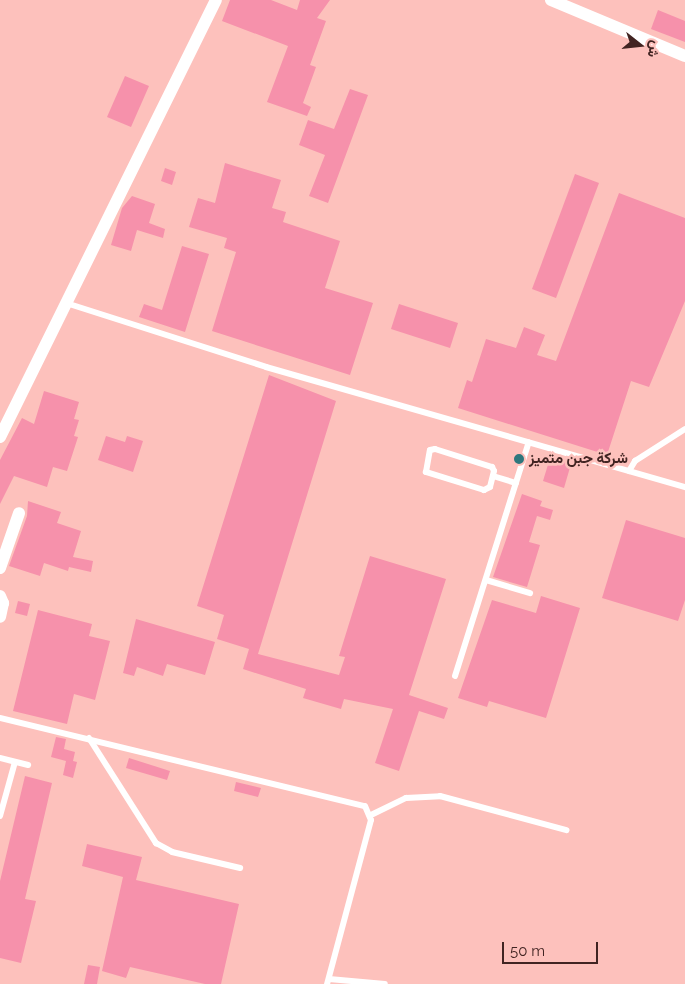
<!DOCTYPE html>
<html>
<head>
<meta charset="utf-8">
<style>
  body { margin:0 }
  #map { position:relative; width:685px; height:984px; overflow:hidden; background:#fdc1bc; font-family:Raleway,Vazirmatn,sans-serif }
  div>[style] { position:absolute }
  .building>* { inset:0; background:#f691ab }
  .service>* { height:6px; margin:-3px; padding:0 3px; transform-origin:3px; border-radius:3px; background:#fff }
  .minor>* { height:12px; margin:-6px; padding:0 6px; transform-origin:6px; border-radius:6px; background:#fff }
  .dots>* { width:14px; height:14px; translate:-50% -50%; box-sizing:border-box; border:2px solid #fdc1bc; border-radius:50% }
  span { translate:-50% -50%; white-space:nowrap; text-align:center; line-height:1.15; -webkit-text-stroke:5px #fdc1bc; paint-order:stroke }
  .poi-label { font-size:15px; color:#412422; font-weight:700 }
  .left { translate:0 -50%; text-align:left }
  .north { position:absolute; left:615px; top:20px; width:50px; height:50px; -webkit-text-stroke:4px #fdc1bc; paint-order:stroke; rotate:106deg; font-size:14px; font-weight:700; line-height:20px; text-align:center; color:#412422 }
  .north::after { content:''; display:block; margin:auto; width:18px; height:22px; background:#412422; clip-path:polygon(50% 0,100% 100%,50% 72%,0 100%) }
  .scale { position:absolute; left:502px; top:942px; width:96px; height:22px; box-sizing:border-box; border:2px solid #412422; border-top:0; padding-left:6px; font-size:15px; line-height:18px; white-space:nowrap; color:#412422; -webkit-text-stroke:4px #fdc1bc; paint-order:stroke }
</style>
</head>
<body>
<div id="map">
  <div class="building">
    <div style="clip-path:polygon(230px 0,271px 0,297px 10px,300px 0,330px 0,317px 18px,326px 21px,310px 65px,316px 67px,303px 103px,311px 107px,307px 116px,267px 102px,288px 46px,222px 21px)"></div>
    <div style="clip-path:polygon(658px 10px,685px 21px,685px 42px,651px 29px)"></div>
    <div style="clip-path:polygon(125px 76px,149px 86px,131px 127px,107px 117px)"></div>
    <div style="clip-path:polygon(350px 89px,368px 95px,328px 203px,309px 196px,325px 155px,299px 145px,308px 120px,334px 129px)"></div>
    <div style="clip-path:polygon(225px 163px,281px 180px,272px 208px,286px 212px,283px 222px,340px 241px,325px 288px,373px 303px,350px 375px,212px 331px,236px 252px,224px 248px,227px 238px,189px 227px,198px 198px,215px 203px)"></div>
    <div style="clip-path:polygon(165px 168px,176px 172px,172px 185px,161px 181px)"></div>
    <div style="clip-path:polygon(575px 174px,599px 183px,556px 298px,532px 289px)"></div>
    <div style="clip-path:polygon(619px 193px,685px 218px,685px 301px,649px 387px,631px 381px,607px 455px,458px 408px,467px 380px,472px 382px,486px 339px,516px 348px,524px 327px,545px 335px,537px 355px,556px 361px)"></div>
    <div style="clip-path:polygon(132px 196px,155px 204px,149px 223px,165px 229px,163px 238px,137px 230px,131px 251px,111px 245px,122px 208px)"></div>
    <div style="clip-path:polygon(182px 246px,209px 254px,185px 332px,139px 317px,144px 304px,162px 310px)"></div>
    <div style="clip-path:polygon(399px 304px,458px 323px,450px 348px,391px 329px)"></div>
    <div style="clip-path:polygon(269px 375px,336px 401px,258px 654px,339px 675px,345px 657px,339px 656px,370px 556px,446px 579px,409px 695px,448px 708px,444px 719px,419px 711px,399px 771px,375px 763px,393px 709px,344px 699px,341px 709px,303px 698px,306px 689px,243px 669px,249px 649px,217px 639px,224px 615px,197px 606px)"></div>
    <div style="clip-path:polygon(44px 391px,79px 402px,74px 419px,79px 420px,74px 436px,78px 437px,67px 471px,53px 467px,47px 487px,14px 476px,0 504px,0 460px,22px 418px,34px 424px)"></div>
    <div style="clip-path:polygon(106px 436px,125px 442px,127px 436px,143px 441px,133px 472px,98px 460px)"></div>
    <div style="clip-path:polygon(550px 458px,571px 464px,564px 488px,543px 481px)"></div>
    <div style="clip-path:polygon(522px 494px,542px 501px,540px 506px,553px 510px,550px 520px,537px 516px,529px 542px,540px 545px,527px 587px,493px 577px)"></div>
    <div style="clip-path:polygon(28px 501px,61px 512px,57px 523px,81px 531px,73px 557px,93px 561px,91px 572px,69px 567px,68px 571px,44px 563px,40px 576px,9px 566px,27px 516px)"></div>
    <div style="clip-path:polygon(626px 520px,685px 538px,685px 600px,678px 621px,602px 598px)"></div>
    <div style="clip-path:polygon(541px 596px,580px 608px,546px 718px,489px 701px,487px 707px,458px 698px,492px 600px,536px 613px)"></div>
    <div style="clip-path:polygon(18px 601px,30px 604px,27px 616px,15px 613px)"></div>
    <div style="clip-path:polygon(38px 610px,92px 624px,89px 636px,110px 641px,95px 700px,74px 694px,67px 724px,13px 711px)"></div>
    <div style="clip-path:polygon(136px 619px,215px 642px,205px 675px,167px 664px,163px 676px,137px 667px,134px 676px,123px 673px)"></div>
    <div style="clip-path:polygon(56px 737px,66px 739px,64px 749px,75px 752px,73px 761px,77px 762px,73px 778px,63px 775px,66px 761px,51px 757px)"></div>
    <div style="clip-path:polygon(129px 758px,170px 771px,167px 780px,126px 768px)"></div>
    <div style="clip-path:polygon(25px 776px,52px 783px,25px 899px,36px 901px,21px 963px,0 958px,0 881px)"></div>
    <div style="clip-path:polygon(236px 782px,261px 788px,258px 797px,234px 791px)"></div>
    <div style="clip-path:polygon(87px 844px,142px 857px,136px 880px,239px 904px,221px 984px,205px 984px,130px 967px,126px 978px,102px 971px,123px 877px,82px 866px)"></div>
    <div style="clip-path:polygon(88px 965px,100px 967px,97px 984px,84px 984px)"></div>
  </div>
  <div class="service">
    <div style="left:66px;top:303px;width:210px;rotate:17.7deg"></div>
    <div style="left:266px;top:367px;width:436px;rotate:16deg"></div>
    <div style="left:435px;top:449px;width:60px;rotate:17.5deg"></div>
    <div style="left:492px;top:467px;width:4px;rotate:63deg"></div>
    <div style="left:494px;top:471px;width:16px;rotate:104deg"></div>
    <div style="left:490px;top:487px;width:7px;rotate:153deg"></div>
    <div style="left:484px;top:490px;width:61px;rotate:-162.8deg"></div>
    <div style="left:426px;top:472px;width:22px;rotate:-80deg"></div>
    <div style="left:430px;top:450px;width:5px;rotate:-11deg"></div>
    <div style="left:629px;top:471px;width:12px;rotate:-59deg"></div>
    <div style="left:635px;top:461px;width:59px;rotate:-32.6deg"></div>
    <div style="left:493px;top:476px;width:24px;rotate:17deg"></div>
    <div style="left:486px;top:580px;width:46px;rotate:16.5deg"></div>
    <div style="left:455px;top:676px;width:245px;rotate:-72.5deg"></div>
    <div style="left:0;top:718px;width:375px;rotate:13.6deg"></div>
    <div style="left:365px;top:806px;width:15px;rotate:67deg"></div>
    <div style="left:371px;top:820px;width:170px;rotate:105deg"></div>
    <div style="left:89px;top:738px;width:125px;rotate:57.5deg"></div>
    <div style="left:156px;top:843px;width:18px;rotate:29deg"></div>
    <div style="left:172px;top:852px;width:70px;rotate:13.2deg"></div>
    <div style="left:0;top:758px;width:29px;rotate:14deg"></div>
    <div style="left:371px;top:815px;width:39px;rotate:-26deg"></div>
    <div style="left:406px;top:798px;width:34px;rotate:-3deg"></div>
    <div style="left:440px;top:796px;width:131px;rotate:15.1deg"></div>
    <div style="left:0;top:816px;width:56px;rotate:-74.5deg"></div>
    <div style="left:329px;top:979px;width:56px;rotate:5.1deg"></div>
  </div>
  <div class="minor">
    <div style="left:551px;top:0;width:145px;rotate:22.7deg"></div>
    <div style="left:0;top:437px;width:487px;rotate:-63.7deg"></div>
    <div style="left:0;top:568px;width:58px;rotate:-70.9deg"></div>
    <div style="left:0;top:596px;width:8px;rotate:67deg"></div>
    <div style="left:3px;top:603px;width:14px;rotate:102deg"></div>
  </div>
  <div class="dots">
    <div style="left:519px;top:459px;background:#2e777d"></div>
  </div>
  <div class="poi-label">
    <span class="left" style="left:529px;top:459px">شركة جبن متميز</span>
  </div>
  <div class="north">ش</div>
  <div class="scale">50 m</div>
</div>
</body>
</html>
